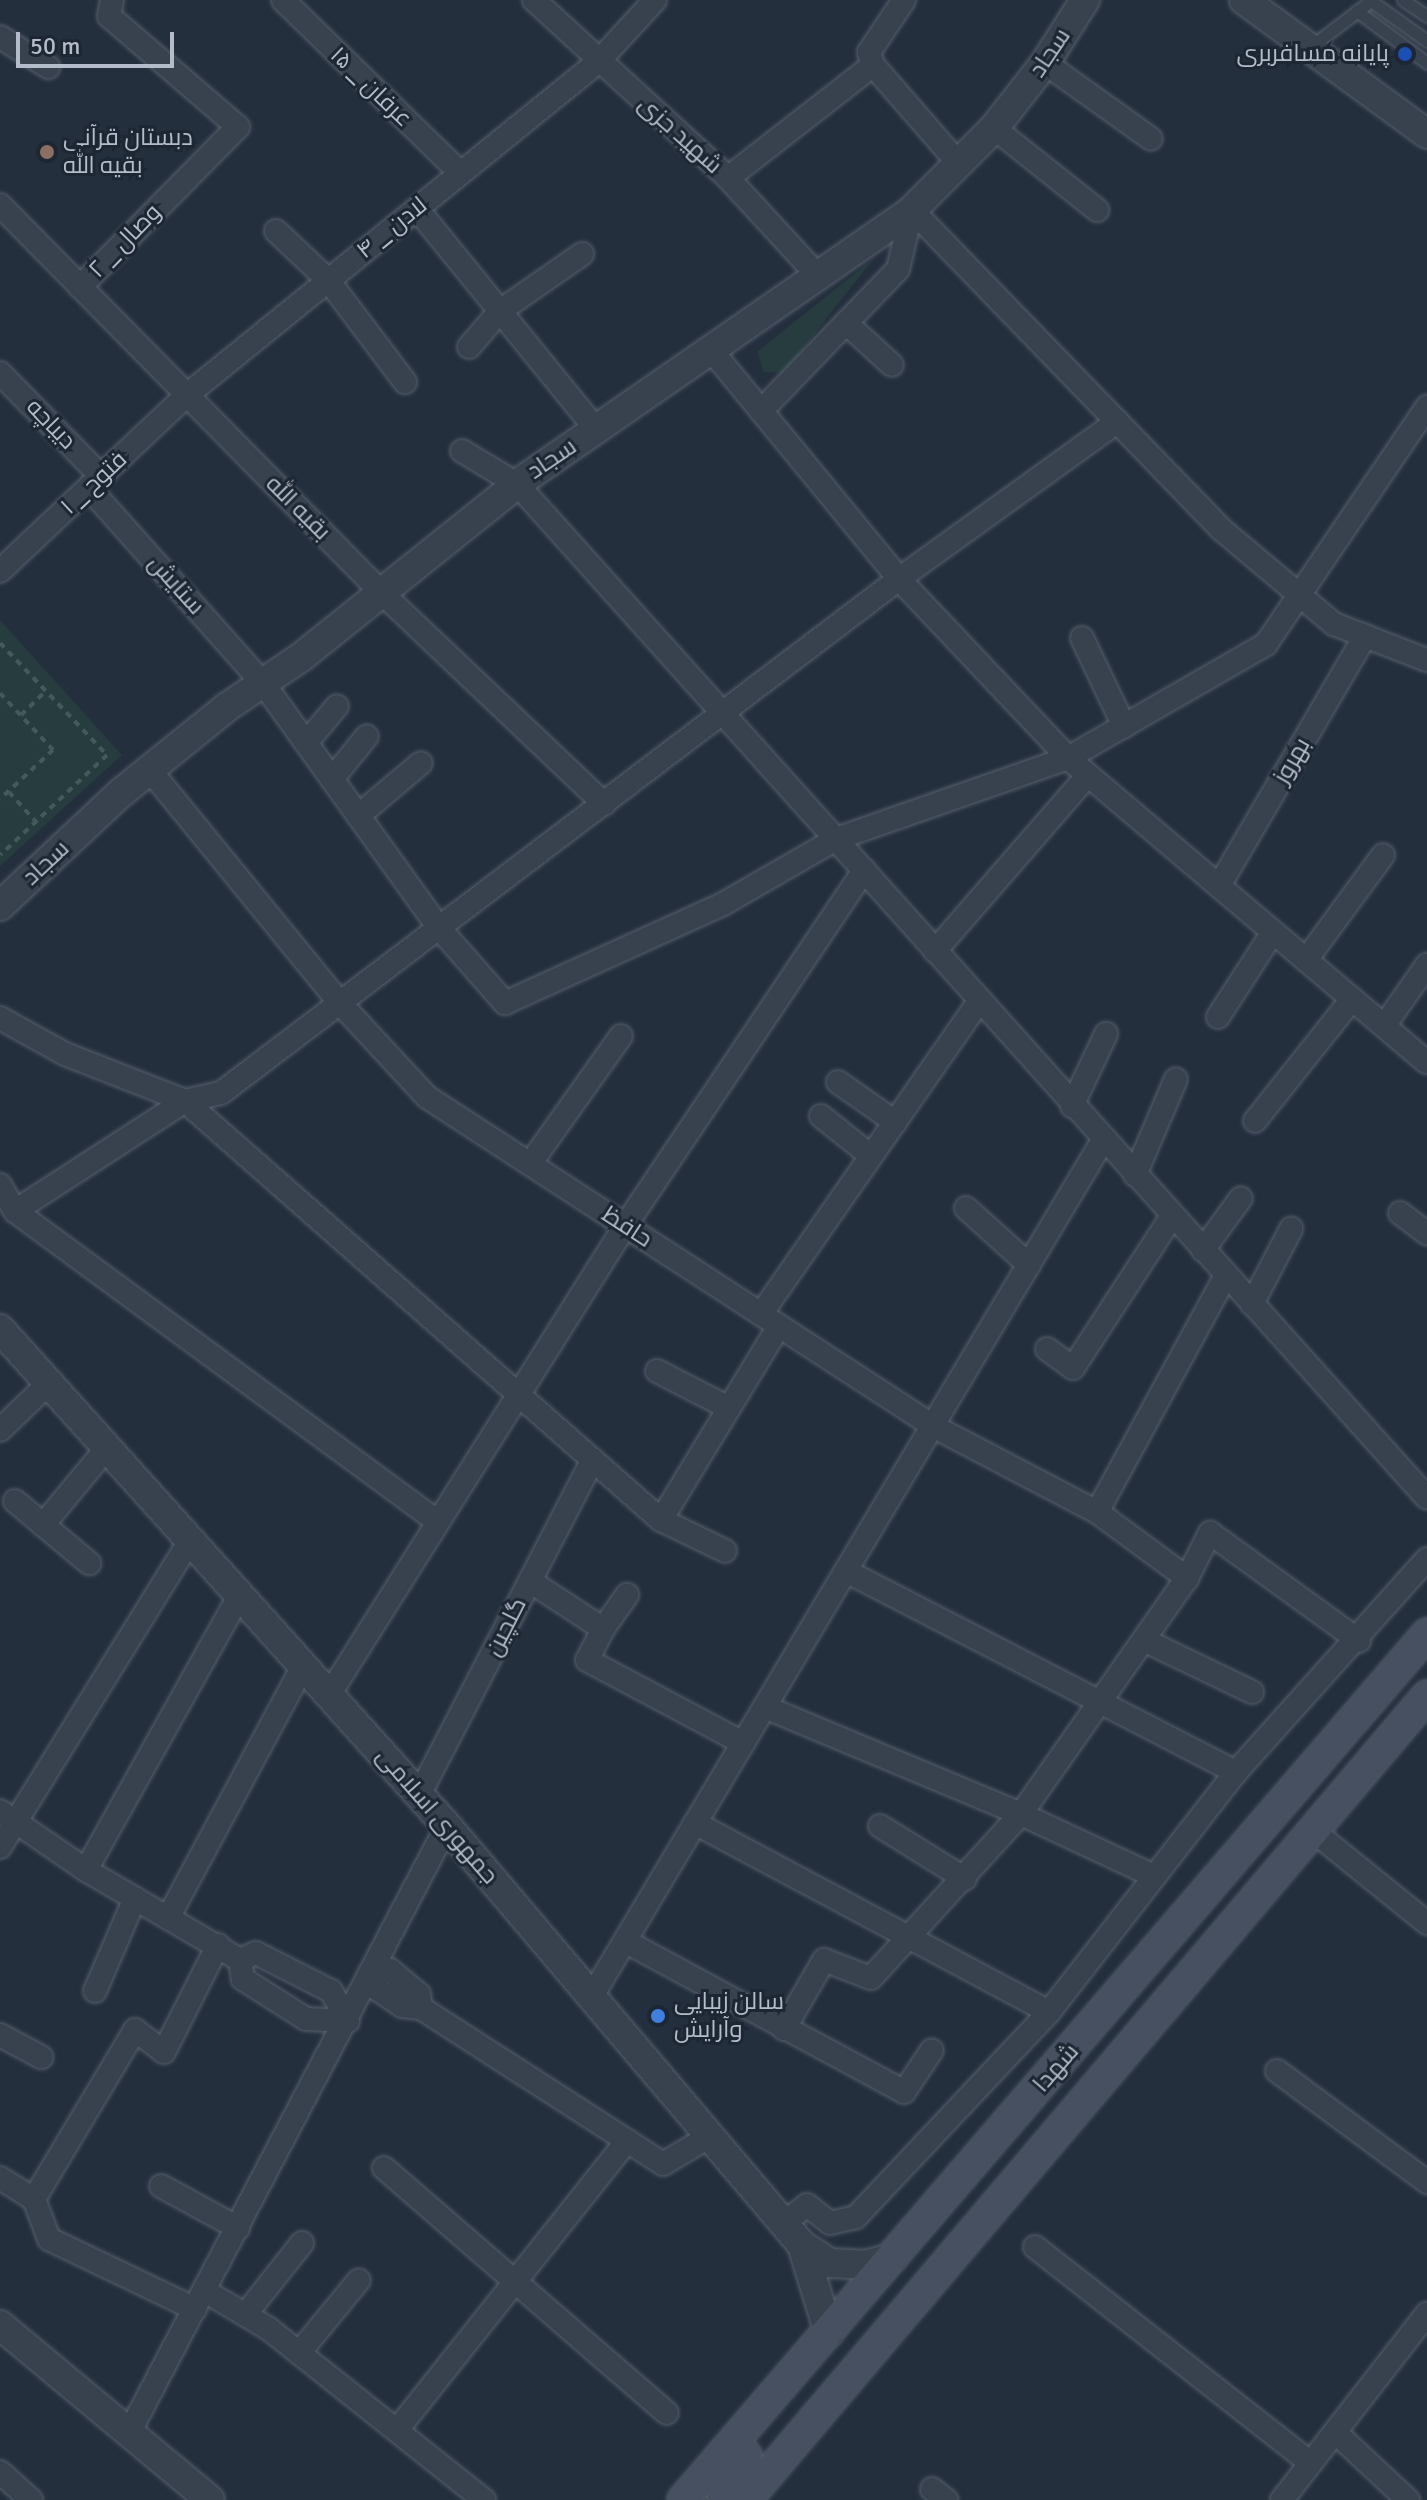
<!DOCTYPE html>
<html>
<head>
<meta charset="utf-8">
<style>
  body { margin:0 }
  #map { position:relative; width:1427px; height:2500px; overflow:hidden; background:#242f3e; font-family:Signika,Cairo,sans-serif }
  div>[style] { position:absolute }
  .green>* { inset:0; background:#263c3f }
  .path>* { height:4px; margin-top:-2px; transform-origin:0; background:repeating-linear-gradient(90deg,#44595c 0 6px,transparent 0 12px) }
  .roads { filter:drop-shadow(0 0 2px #565f6c) drop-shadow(0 0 2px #565f6c) }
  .service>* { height:11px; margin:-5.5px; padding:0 5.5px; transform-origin:5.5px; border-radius:5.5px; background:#38414e }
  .minor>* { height:22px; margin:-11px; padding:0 11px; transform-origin:11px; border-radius:11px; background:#38414e }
  .tertiary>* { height:28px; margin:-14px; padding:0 14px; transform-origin:14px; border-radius:14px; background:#38414e }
  .secondary>* { height:30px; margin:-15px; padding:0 15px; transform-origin:15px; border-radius:15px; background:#465061 }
  .dots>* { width:22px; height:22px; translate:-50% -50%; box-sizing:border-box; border:4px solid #1d2633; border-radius:50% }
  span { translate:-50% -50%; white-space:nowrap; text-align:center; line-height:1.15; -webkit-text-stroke:6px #1d2633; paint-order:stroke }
  .street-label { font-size:24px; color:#b4bcc9 }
  .poi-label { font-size:24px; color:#b4bcc9 }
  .right { translate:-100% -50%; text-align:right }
  .left { translate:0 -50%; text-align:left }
  .scale { position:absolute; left:16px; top:32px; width:158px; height:36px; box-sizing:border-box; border:4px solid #b4bcc9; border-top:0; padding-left:10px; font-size:24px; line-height:28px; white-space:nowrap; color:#b4bcc9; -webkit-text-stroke:6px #1d2633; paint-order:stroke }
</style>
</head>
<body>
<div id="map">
  <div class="green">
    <div style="clip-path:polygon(874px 258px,784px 373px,764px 372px,757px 352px)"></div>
    <div style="clip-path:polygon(0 620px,122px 755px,0 866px)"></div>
  </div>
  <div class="path">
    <div style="left:0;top:643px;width:155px;rotate:46.3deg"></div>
    <div style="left:107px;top:755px;width:146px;rotate:136.9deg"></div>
    <div style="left:0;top:693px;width:78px;rotate:47.1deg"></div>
    <div style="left:53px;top:750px;width:72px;rotate:137.2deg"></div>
    <div style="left:21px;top:715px;width:35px;rotate:-44deg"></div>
    <div style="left:9px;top:792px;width:42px;rotate:47.9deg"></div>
  </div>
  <div class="roads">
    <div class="service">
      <div style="left:1403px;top:0;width:29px;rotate:34deg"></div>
      <div style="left:1371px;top:1px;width:69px;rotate:35.5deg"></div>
      <div style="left:1357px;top:11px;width:87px;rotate:36.6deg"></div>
      <div style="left:1309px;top:48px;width:79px;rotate:-37.3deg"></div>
    </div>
    <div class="minor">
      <div style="left:283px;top:0;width:248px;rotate:44.3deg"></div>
      <div style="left:534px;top:0;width:263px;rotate:42.5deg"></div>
      <div style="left:728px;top:178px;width:134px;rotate:47.4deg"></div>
      <div style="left:904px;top:0;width:63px;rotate:123.9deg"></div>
      <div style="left:869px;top:52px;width:14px;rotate:73deg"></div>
      <div style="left:873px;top:65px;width:133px;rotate:49deg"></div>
      <div style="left:0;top:37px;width:57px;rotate:32deg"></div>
      <div style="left:1045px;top:63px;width:130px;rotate:35.6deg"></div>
      <div style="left:994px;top:128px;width:132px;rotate:38.5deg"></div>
      <div style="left:728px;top:178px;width:184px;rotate:-37.9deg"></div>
      <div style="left:0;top:205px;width:546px;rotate:45.45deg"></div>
      <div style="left:383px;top:594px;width:305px;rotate:43.5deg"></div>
      <div style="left:417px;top:209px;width:284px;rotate:50.9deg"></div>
      <div style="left:912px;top:210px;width:444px;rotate:45.9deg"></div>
      <div style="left:1221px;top:529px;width:148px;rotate:40.1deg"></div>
      <div style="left:1334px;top:624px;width:100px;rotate:21.2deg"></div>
      <div style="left:276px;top:231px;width:71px;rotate:43.3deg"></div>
      <div style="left:328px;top:280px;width:128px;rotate:53deg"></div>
      <div style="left:80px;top:287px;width:225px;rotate:-45.4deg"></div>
      <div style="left:238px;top:127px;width:170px;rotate:-139.3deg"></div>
      <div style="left:109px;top:16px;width:16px;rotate:-79deg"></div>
      <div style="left:846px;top:323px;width:62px;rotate:42.4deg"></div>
      <div style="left:469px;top:347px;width:48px;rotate:-49.3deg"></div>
      <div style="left:500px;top:311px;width:100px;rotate:-34.8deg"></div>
      <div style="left:712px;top:351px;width:295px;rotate:50.6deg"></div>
      <div style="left:899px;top:579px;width:269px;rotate:-35.8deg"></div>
      <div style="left:0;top:373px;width:144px;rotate:45.6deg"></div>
      <div style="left:761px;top:411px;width:197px;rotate:-46deg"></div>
      <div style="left:898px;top:269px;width:61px;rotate:-76.7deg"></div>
      <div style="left:462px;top:451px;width:64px;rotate:31deg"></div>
      <div style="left:517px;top:484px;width:1362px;rotate:48.09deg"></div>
      <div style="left:89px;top:488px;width:261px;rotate:48.3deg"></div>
      <div style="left:263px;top:683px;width:302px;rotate:54.3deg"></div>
      <div style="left:439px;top:928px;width:100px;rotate:48.7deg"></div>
      <div style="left:505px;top:1003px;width:239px;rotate:-24.4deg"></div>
      <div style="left:723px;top:904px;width:130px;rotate:-29.9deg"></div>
      <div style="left:836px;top:839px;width:246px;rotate:-19.2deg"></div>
      <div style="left:1068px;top:758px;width:228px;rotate:-29.9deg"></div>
      <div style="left:1266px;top:644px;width:287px;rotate:-55.8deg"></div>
      <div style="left:0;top:571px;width:257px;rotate:-43.3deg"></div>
      <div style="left:187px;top:395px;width:529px;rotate:-39.02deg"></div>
      <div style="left:598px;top:62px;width:84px;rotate:-47.4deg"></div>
      <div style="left:1082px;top:638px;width:98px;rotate:64.5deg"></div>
      <div style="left:306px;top:743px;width:48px;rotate:-50deg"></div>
      <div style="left:149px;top:769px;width:302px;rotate:50.8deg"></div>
      <div style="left:340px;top:1003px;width:128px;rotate:47.2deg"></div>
      <div style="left:427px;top:1097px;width:604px;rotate:33.03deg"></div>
      <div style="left:933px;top:1426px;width:185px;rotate:27.7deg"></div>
      <div style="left:1097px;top:1512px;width:112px;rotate:36.3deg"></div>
      <div style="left:332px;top:779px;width:55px;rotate:-50.9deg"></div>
      <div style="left:358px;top:816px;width:82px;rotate:-40.1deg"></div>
      <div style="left:1219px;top:886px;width:290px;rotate:-59.7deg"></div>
      <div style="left:935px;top:951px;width:233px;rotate:-49deg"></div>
      <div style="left:1306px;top:960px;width:130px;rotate:-53.7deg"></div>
      <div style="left:1218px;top:1017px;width:101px;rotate:-57.1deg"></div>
      <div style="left:0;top:1018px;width:74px;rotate:29deg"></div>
      <div style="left:65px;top:1054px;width:129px;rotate:21.4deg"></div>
      <div style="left:185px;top:1101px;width:37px;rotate:-13deg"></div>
      <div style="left:221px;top:1093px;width:851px;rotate:-37.17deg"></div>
      <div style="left:899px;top:579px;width:246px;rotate:46.6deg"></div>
      <div style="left:1068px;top:758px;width:470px;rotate:40.3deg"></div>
      <div style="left:1384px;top:1026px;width:75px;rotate:-54.8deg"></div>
      <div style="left:838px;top:1082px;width:70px;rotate:35.1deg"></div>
      <div style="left:1072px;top:1106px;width:80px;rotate:-64.7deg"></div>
      <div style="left:821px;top:1116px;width:64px;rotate:38.7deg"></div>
      <div style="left:1255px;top:1121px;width:156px;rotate:-51.5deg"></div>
      <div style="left:530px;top:1164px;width:157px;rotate:-54.6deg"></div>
      <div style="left:1135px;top:1175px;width:104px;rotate:-66.9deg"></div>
      <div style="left:0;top:1185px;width:30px;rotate:60deg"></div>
      <div style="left:966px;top:1208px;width:85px;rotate:42.1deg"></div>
      <div style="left:1400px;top:1213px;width:34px;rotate:37deg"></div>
      <div style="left:1203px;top:1250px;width:64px;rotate:-53.8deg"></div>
      <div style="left:1252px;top:1304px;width:85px;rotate:-62.5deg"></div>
      <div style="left:761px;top:1314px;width:381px;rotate:-55.1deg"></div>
      <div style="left:1047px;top:1349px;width:32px;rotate:36deg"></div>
      <div style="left:1073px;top:1368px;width:181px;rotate:-56.9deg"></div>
      <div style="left:657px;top:1371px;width:81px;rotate:27.2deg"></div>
      <div style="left:0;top:1430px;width:68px;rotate:-43.8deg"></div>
      <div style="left:15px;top:1501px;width:97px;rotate:40deg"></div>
      <div style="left:1097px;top:1512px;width:270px;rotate:-61.4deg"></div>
      <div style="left:661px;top:1520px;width:227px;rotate:-58.7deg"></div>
      <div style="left:438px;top:1522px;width:525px;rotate:-143.68deg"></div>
      <div style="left:15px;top:1211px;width:202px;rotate:-32.9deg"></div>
      <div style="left:185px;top:1101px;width:634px;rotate:41.36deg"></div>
      <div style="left:661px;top:1520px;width:71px;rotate:25.8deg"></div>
      <div style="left:43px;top:1525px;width:100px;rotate:-50.3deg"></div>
      <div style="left:846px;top:1571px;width:439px;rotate:27.3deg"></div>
      <div style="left:530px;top:1581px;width:87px;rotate:33.3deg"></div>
      <div style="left:603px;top:1629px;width:35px;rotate:117deg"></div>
      <div style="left:587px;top:1660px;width:177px;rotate:28deg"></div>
      <div style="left:603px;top:1629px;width:42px;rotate:-54.8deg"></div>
      <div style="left:1144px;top:1640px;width:120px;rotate:25.7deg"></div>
      <div style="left:329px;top:1695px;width:555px;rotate:-57.74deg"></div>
      <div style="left:625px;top:1226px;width:429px;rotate:-56.1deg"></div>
      <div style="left:765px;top:1707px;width:277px;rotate:22.7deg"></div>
      <div style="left:1021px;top:1814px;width:145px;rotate:25deg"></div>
      <div style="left:419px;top:1795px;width:377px;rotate:-62.6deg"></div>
      <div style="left:0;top:1811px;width:104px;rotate:34.5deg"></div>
      <div style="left:86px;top:1870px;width:178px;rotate:30.3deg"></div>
      <div style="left:695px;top:1823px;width:401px;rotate:28.1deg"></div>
      <div style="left:880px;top:1826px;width:100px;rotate:31.9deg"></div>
      <div style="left:1312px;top:1830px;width:148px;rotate:39deg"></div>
      <div style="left:0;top:1847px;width:361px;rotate:-58.2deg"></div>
      <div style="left:86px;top:1870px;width:315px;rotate:-60.8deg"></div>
      <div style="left:168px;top:1918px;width:286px;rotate:-61.8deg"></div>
      <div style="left:625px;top:1941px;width:317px;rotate:28.4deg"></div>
      <div style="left:904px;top:2092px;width:50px;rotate:-56.3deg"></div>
      <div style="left:256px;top:1953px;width:84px;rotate:26.9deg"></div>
      <div style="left:331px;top:1991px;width:34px;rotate:60deg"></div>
      <div style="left:348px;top:2021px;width:42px;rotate:-177.3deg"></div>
      <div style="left:306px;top:2019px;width:75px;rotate:-147.6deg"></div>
      <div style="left:243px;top:1979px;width:19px;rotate:-99deg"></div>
      <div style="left:240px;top:1960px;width:17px;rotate:-24deg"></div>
      <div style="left:390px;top:1970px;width:38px;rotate:40deg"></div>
      <div style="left:419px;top:1994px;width:14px;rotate:82deg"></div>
      <div style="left:421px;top:2008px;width:19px;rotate:-174deg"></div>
      <div style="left:402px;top:2006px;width:30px;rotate:-146deg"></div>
      <div style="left:377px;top:1989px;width:14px;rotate:-111deg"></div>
      <div style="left:372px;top:1976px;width:19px;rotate:-18deg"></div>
      <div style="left:95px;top:1991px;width:101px;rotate:-66.7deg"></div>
      <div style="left:592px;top:1996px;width:997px;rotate:-59.16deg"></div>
      <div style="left:421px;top:2008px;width:288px;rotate:32.8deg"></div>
      <div style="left:663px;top:2164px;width:55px;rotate:-30.8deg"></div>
      <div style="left:784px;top:2029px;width:80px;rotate:-59.9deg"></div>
      <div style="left:824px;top:1960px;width:50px;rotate:21deg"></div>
      <div style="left:871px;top:1978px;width:222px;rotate:-47.6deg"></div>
      <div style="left:1021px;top:1814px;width:289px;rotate:-54.9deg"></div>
      <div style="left:1187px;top:1578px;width:51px;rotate:-62.9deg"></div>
      <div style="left:1210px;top:1533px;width:184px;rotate:35.9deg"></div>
      <div style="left:0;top:2035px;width:47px;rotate:28.2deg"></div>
      <div style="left:1277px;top:2071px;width:187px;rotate:36.5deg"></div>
      <div style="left:384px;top:2168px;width:374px;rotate:40.9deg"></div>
      <div style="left:0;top:2178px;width:40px;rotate:32deg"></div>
      <div style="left:34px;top:2199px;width:43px;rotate:69.4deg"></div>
      <div style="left:49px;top:2239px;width:162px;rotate:25.6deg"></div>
      <div style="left:161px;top:2186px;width:88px;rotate:28.6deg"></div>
      <div style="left:34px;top:2199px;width:197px;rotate:-59.1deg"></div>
      <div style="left:135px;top:2030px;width:36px;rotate:37deg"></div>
      <div style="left:164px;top:2052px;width:120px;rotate:-63.2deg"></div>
      <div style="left:784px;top:2223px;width:29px;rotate:-38deg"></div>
      <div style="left:807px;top:2205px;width:29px;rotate:38deg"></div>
      <div style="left:830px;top:2223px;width:27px;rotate:-13deg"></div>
      <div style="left:856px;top:2217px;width:282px;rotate:-46.7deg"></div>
      <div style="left:1049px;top:2012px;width:304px;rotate:-52.1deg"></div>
      <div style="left:1236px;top:1772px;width:286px;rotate:-48.1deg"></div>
      <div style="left:1035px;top:2247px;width:350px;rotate:38.1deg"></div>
      <div style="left:205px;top:2291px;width:74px;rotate:30.7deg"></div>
      <div style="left:269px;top:2329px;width:275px;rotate:38.5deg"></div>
      <div style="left:245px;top:2315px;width:92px;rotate:-51.6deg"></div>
      <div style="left:299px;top:2353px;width:94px;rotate:-50.6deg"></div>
      <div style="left:397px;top:2430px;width:368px;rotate:-51.5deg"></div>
      <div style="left:1335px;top:2432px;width:100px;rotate:43deg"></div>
      <div style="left:129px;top:2433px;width:685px;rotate:-62.35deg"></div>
      <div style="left:0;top:2472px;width:42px;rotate:42.1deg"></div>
      <div style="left:932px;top:2489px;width:18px;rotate:38deg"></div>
      <div style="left:1282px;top:2500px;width:236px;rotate:-52.1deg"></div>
    </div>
    <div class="tertiary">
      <div style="left:1244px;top:0;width:227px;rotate:36.2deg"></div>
      <div style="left:0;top:906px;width:167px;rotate:-43.1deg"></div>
      <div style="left:122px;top:792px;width:135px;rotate:-39deg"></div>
      <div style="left:227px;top:707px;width:88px;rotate:-33.9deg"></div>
      <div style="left:300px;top:658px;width:278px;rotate:-38.7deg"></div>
      <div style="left:517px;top:484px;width:481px;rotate:-34.7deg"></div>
      <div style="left:912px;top:210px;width:116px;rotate:-45deg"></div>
      <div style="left:994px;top:128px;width:83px;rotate:-51.9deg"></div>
      <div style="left:1045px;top:63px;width:75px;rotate:-57.6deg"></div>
      <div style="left:0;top:1329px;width:668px;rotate:48.03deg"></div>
      <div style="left:447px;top:1826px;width:549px;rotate:49.73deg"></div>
      <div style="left:802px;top:2245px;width:92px;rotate:72.9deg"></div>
      <div style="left:802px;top:2245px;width:33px;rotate:33deg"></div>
      <div style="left:830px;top:2263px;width:34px;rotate:3deg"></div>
      <div style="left:864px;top:2265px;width:30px;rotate:-14deg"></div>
      <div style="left:0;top:2325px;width:273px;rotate:39.8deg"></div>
    </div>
    <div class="secondary">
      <div style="left:683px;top:2500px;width:1142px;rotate:-49.33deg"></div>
      <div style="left:724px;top:2500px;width:15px;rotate:-101deg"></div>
      <div style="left:721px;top:2485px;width:39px;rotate:-50deg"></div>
      <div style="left:746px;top:2500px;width:1054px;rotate:-49.73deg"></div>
    </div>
  </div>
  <div class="dots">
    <div style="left:1405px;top:54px;background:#1a4fb4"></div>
    <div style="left:47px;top:152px;background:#8d6e63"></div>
    <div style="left:658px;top:2016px;background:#3f7fe0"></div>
  </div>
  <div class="street-label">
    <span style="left:1050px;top:53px;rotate:-56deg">سجاد</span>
    <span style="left:371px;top:87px;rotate:44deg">عرفان _ ۱۵</span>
    <span style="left:680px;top:135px;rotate:42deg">شهید جزی</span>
    <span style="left:392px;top:228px;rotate:-39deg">لادن _ ۴</span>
    <span style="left:125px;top:241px;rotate:-46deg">وصال _ ۲</span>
    <span style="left:51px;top:424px;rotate:46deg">دیباچه</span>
    <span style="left:552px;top:459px;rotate:-34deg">سجاد</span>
    <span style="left:94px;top:483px;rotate:-43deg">فتوح _ ۱</span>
    <span style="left:298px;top:508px;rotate:45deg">بقیه الله</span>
    <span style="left:176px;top:585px;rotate:48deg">ستایش</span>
    <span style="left:1292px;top:761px;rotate:-60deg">بهروز</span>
    <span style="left:46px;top:863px;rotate:-43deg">سجاد</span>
    <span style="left:627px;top:1227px;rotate:33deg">حافظ</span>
    <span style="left:506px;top:1627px;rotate:-63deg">گلچین</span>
    <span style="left:437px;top:1816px;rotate:49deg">جمهوری اسلامی</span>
    <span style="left:1056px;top:2068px;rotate:-49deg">شهدا</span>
  </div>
  <div class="poi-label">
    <span class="right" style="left:1389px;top:54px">پایانه مسافربری</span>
    <span class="left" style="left:63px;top:152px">دبستان قرآنی<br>بقیه الله</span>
    <span class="left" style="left:674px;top:2016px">سالن زیبایی<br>وآرایش</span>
  </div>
  <div class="scale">50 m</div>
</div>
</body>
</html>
